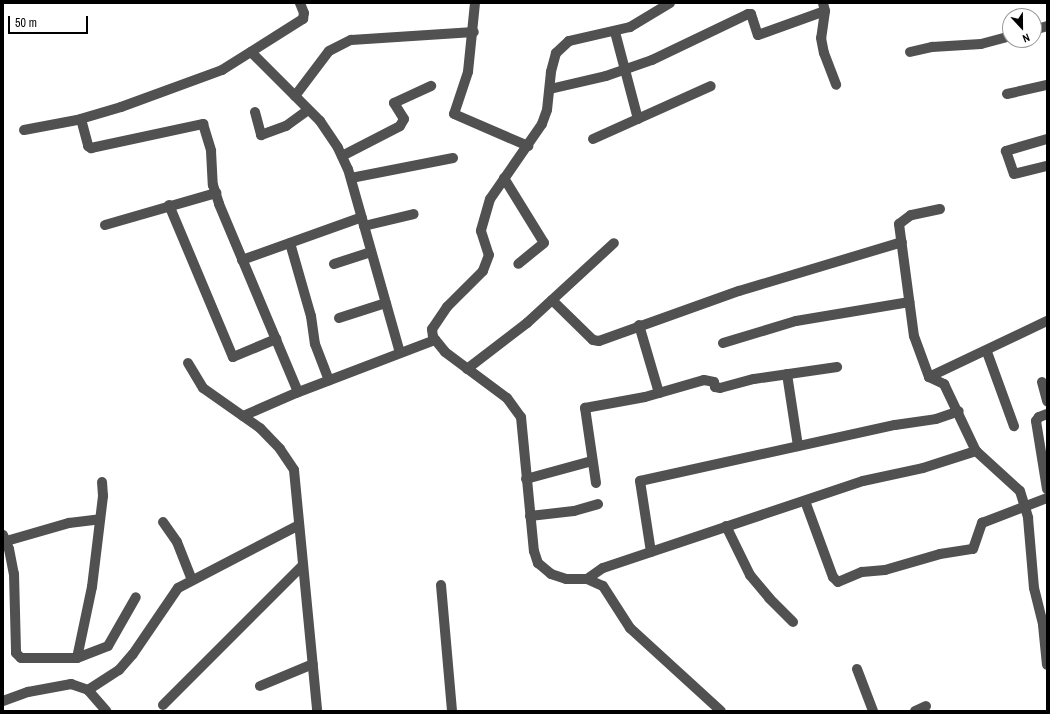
<!DOCTYPE html>
<html>
<head>
<meta charset="utf-8">
<style>
  body { margin:0 }
  #map { position:relative; width:1050px; height:714px; overflow:hidden; background:#fff; font-family:"Archivo Narrow",sans-serif }
  div>[style] { position:absolute }
  .minor>* { height:10px; margin:-5px; padding:0 5px; transform-origin:5px; border-radius:5px; background:#515151 }
  span { translate:-50% -50%; white-space:nowrap; text-align:center; line-height:1.15; -webkit-text-stroke:3px #fff; paint-order:stroke }
  .frame { position:absolute; inset:0; border:4px solid #000; pointer-events:none }
  .north { position:absolute; left:1002px; top:8px; width:40px; height:40px; box-sizing:border-box; background:#fff; border:1px solid #999; border-radius:50%; rotate:158deg; font-size:11px; font-weight:700; line-height:16px; text-align:center; color:#000 }
  .north::after { content:''; display:block; margin:auto; width:14px; height:18px; background:#000; clip-path:polygon(50% 0,100% 100%,50% 72%,0 100%) }
  .scale { position:absolute; left:8px; top:16px; width:80px; height:18px; box-sizing:border-box; border:2px solid #000; border-top:0; padding-left:5px; font-size:12px; line-height:14px; white-space:nowrap; color:#000; -webkit-text-stroke:3px #fff; paint-order:stroke }
</style>
</head>
<body>
<div id="map">
  <div class="minor">
    <div style="left:475px;top:3px;width:69px;rotate:95.8deg"></div>
    <div style="left:468px;top:72px;width:44px;rotate:108.4deg"></div>
    <div style="left:454px;top:114px;width:81px;rotate:23.4deg"></div>
    <div style="left:670px;top:3px;width:47px;rotate:149deg"></div>
    <div style="left:630px;top:27px;width:63px;rotate:167.1deg"></div>
    <div style="left:569px;top:41px;width:18px;rotate:137deg"></div>
    <div style="left:556px;top:53px;width:20px;rotate:105deg"></div>
    <div style="left:551px;top:72px;width:38px;rotate:96deg"></div>
    <div style="left:547px;top:110px;width:15px;rotate:110deg"></div>
    <div style="left:542px;top:124px;width:91px;rotate:124.7deg"></div>
    <div style="left:490px;top:199px;width:33px;rotate:106deg"></div>
    <div style="left:481px;top:231px;width:25px;rotate:72deg"></div>
    <div style="left:489px;top:255px;width:17px;rotate:111deg"></div>
    <div style="left:483px;top:271px;width:51px;rotate:135deg"></div>
    <div style="left:447px;top:307px;width:27px;rotate:124deg"></div>
    <div style="left:432px;top:329px;width:8px;rotate:83deg"></div>
    <div style="left:433px;top:337px;width:19px;rotate:51deg"></div>
    <div style="left:445px;top:352px;width:77px;rotate:36.6deg"></div>
    <div style="left:507px;top:398px;width:24px;rotate:54deg"></div>
    <div style="left:521px;top:417px;width:135px;rotate:84.5deg"></div>
    <div style="left:534px;top:551px;width:13px;rotate:72deg"></div>
    <div style="left:538px;top:563px;width:17px;rotate:40deg"></div>
    <div style="left:551px;top:574px;width:16px;rotate:18deg"></div>
    <div style="left:566px;top:579px;width:21px"></div>
    <div style="left:587px;top:579px;width:17px;rotate:24deg"></div>
    <div style="left:603px;top:586px;width:50px;rotate:57.3deg"></div>
    <div style="left:630px;top:628px;width:123px;rotate:42.4deg"></div>
    <div style="left:823px;top:3px;width:8px;rotate:76deg"></div>
    <div style="left:825px;top:11px;width:27px;rotate:98deg"></div>
    <div style="left:821px;top:38px;width:15px;rotate:79deg"></div>
    <div style="left:824px;top:53px;width:34px;rotate:69deg"></div>
    <div style="left:1034px;top:30px;width:14px;rotate:-17deg"></div>
    <div style="left:615px;top:32px;width:90px;rotate:75.2deg"></div>
    <div style="left:251px;top:52px;width:98px;rotate:45deg"></div>
    <div style="left:320px;top:121px;width:32px;rotate:56deg"></div>
    <div style="left:338px;top:148px;width:23px;rotate:65deg"></div>
    <div style="left:348px;top:169px;width:191px;rotate:74.2deg"></div>
    <div style="left:910px;top:52px;width:23px;rotate:-13deg"></div>
    <div style="left:932px;top:47px;width:49px;rotate:-3.5deg"></div>
    <div style="left:981px;top:44px;width:30px;rotate:-15deg"></div>
    <div style="left:550px;top:89px;width:57px;rotate:-13.1deg"></div>
    <div style="left:606px;top:76px;width:49px;rotate:-19.2deg"></div>
    <div style="left:652px;top:60px;width:106px;rotate:-25.6deg"></div>
    <div style="left:748px;top:14px;width:3px"></div>
    <div style="left:751px;top:14px;width:22px;rotate:72deg"></div>
    <div style="left:758px;top:35px;width:71px;rotate:-19.7deg"></div>
    <div style="left:1007px;top:94px;width:41px;rotate:-12.7deg"></div>
    <div style="left:295px;top:96px;width:56px;rotate:-52.9deg"></div>
    <div style="left:329px;top:51px;width:25px;rotate:-27deg"></div>
    <div style="left:351px;top:40px;width:123px;rotate:-3.7deg"></div>
    <div style="left:255px;top:112px;width:24px;rotate:75deg"></div>
    <div style="left:261px;top:135px;width:27px;rotate:-20deg"></div>
    <div style="left:286px;top:126px;width:27px;rotate:-36deg"></div>
    <div style="left:81px;top:119px;width:28px;rotate:75deg"></div>
    <div style="left:88px;top:146px;width:4px;rotate:34deg"></div>
    <div style="left:91px;top:148px;width:115px;rotate:-12.1deg"></div>
    <div style="left:203px;top:124px;width:28px;rotate:73deg"></div>
    <div style="left:211px;top:151px;width:34px;rotate:87deg"></div>
    <div style="left:213px;top:185px;width:20px;rotate:72deg"></div>
    <div style="left:219px;top:204px;width:204px;rotate:67.2deg"></div>
    <div style="left:24px;top:130px;width:54px;rotate:-10.7deg"></div>
    <div style="left:77px;top:120px;width:46px;rotate:-16.5deg"></div>
    <div style="left:121px;top:107px;width:108px;rotate:-20.1deg"></div>
    <div style="left:222px;top:70px;width:96px;rotate:-32.2deg"></div>
    <div style="left:303px;top:19px;width:6px;rotate:-81deg"></div>
    <div style="left:304px;top:13px;width:11px;rotate:-112deg"></div>
    <div style="left:593px;top:139px;width:129px;rotate:-24.2deg"></div>
    <div style="left:1047px;top:139px;width:43px;rotate:163.7deg"></div>
    <div style="left:1006px;top:151px;width:24px;rotate:71deg"></div>
    <div style="left:1014px;top:174px;width:34px;rotate:-14deg"></div>
    <div style="left:342px;top:156px;width:65px;rotate:-27.3deg"></div>
    <div style="left:400px;top:126px;width:8px;rotate:-60deg"></div>
    <div style="left:404px;top:119px;width:19px;rotate:-122deg"></div>
    <div style="left:394px;top:103px;width:41px;rotate:-24.7deg"></div>
    <div style="left:351px;top:178px;width:104px;rotate:-11.1deg"></div>
    <div style="left:504px;top:178px;width:76px;rotate:58.4deg"></div>
    <div style="left:544px;top:243px;width:33px;rotate:141deg"></div>
    <div style="left:169px;top:205px;width:165px;rotate:67.2deg"></div>
    <div style="left:233px;top:357px;width:47px;rotate:-22.7deg"></div>
    <div style="left:940px;top:209px;width:30px;rotate:168deg"></div>
    <div style="left:911px;top:215px;width:15px;rotate:143deg"></div>
    <div style="left:899px;top:224px;width:113px;rotate:82.4deg"></div>
    <div style="left:914px;top:336px;width:44px;rotate:69.9deg"></div>
    <div style="left:929px;top:377px;width:17px;rotate:25deg"></div>
    <div style="left:944px;top:384px;width:74px;rotate:64.5deg"></div>
    <div style="left:976px;top:451px;width:59px;rotate:42.3deg"></div>
    <div style="left:1020px;top:491px;width:28px;rotate:73deg"></div>
    <div style="left:1028px;top:518px;width:70px;rotate:85.1deg"></div>
    <div style="left:1034px;top:588px;width:38px;rotate:76deg"></div>
    <div style="left:1043px;top:625px;width:40px;rotate:84.3deg"></div>
    <div style="left:105px;top:225px;width:116px;rotate:-16.1deg"></div>
    <div style="left:364px;top:226px;width:51px;rotate:-13.5deg"></div>
    <div style="left:290px;top:243px;width:76px;rotate:74deg"></div>
    <div style="left:311px;top:316px;width:28px;rotate:82deg"></div>
    <div style="left:315px;top:344px;width:39px;rotate:69deg"></div>
    <div style="left:242px;top:260px;width:127px;rotate:-19.7deg"></div>
    <div style="left:334px;top:264px;width:39px;rotate:-18deg"></div>
    <div style="left:552px;top:300px;width:57px;rotate:44.3deg"></div>
    <div style="left:593px;top:340px;width:6px;rotate:9deg"></div>
    <div style="left:599px;top:341px;width:149px;rotate:-19.7deg"></div>
    <div style="left:739px;top:291px;width:170px;rotate:-16.7deg"></div>
    <div style="left:339px;top:318px;width:49px;rotate:-17.7deg"></div>
    <div style="left:639px;top:325px;width:71px;rotate:73.6deg"></div>
    <div style="left:723px;top:343px;width:76px;rotate:-16.8deg"></div>
    <div style="left:796px;top:321px;width:115px;rotate:-9.5deg"></div>
    <div style="left:987px;top:352px;width:79px;rotate:70deg"></div>
    <div style="left:188px;top:363px;width:29px;rotate:59deg"></div>
    <div style="left:203px;top:388px;width:70px;rotate:35.1deg"></div>
    <div style="left:260px;top:428px;width:29px;rotate:46deg"></div>
    <div style="left:280px;top:449px;width:25px;rotate:56deg"></div>
    <div style="left:294px;top:470px;width:242px;rotate:84.5deg"></div>
    <div style="left:467px;top:369px;width:76px;rotate:-37.5deg"></div>
    <div style="left:527px;top:323px;width:118px;rotate:-42.6deg"></div>
    <div style="left:787px;top:374px;width:73px;rotate:81.3deg"></div>
    <div style="left:929px;top:377px;width:131px;rotate:-25.4deg"></div>
    <div style="left:1042px;top:382px;width:20px;rotate:75deg"></div>
    <div style="left:1047px;top:414px;width:9px;rotate:159deg"></div>
    <div style="left:1039px;top:417px;width:5px;rotate:127deg"></div>
    <div style="left:1036px;top:421px;width:69px;rotate:80.8deg"></div>
    <div style="left:243px;top:416px;width:58px;rotate:-23.5deg"></div>
    <div style="left:296px;top:393px;width:149px;rotate:-20.9deg"></div>
    <div style="left:526px;top:479px;width:68px;rotate:-15.3deg"></div>
    <div style="left:596px;top:483px;width:76px;rotate:-98.3deg"></div>
    <div style="left:585px;top:408px;width:61px;rotate:-10.4deg"></div>
    <div style="left:645px;top:397px;width:61px;rotate:-16.1deg"></div>
    <div style="left:704px;top:380px;width:10px;rotate:11deg"></div>
    <div style="left:714px;top:382px;width:5px;rotate:79deg"></div>
    <div style="left:715px;top:387px;width:5px;rotate:11deg"></div>
    <div style="left:720px;top:388px;width:35px;rotate:-15deg"></div>
    <div style="left:754px;top:379px;width:84px;rotate:-8.2deg"></div>
    <div style="left:805px;top:501px;width:81px;rotate:69.8deg"></div>
    <div style="left:833px;top:577px;width:7px;rotate:45deg"></div>
    <div style="left:838px;top:582px;width:26px;rotate:-23deg"></div>
    <div style="left:862px;top:572px;width:23px;rotate:-5deg"></div>
    <div style="left:885px;top:570px;width:57px;rotate:-16.2deg"></div>
    <div style="left:940px;top:554px;width:33px;rotate:-9deg"></div>
    <div style="left:973px;top:549px;width:28px;rotate:-71deg"></div>
    <div style="left:982px;top:523px;width:70px;rotate:-21deg"></div>
    <div style="left:530px;top:516px;width:44px;rotate:-6.5deg"></div>
    <div style="left:574px;top:511px;width:25px;rotate:-16deg"></div>
    <div style="left:163px;top:522px;width:24px;rotate:55deg"></div>
    <div style="left:177px;top:542px;width:41px;rotate:68.5deg"></div>
    <div style="left:726px;top:526px;width:55px;rotate:63.9deg"></div>
    <div style="left:750px;top:575px;width:30px;rotate:50deg"></div>
    <div style="left:769px;top:598px;width:34px;rotate:45deg"></div>
    <div style="left:3px;top:535px;width:15px;rotate:67deg"></div>
    <div style="left:9px;top:549px;width:25px;rotate:79deg"></div>
    <div style="left:14px;top:574px;width:79px;rotate:88.5deg"></div>
    <div style="left:16px;top:653px;width:7px;rotate:45deg"></div>
    <div style="left:21px;top:658px;width:56px"></div>
    <div style="left:77px;top:658px;width:73px;rotate:-78.1deg"></div>
    <div style="left:92px;top:587px;width:92px;rotate:-83.1deg"></div>
    <div style="left:103px;top:496px;width:14px;rotate:-94deg"></div>
    <div style="left:3px;top:542px;width:69px;rotate:-16.1deg"></div>
    <div style="left:69px;top:523px;width:31px;rotate:-7deg"></div>
    <div style="left:651px;top:552px;width:72px;rotate:-98.8deg"></div>
    <div style="left:640px;top:481px;width:261px;rotate:-12.4deg"></div>
    <div style="left:895px;top:425px;width:41px;rotate:-8.3deg"></div>
    <div style="left:936px;top:419px;width:24px;rotate:-19deg"></div>
    <div style="left:587px;top:579px;width:19px;rotate:-35deg"></div>
    <div style="left:603px;top:568px;width:274px;rotate:-18.5deg"></div>
    <div style="left:863px;top:481px;width:61px;rotate:-12.2deg"></div>
    <div style="left:923px;top:468px;width:56px;rotate:-17.8deg"></div>
    <div style="left:441px;top:585px;width:126px;rotate:85deg"></div>
    <div style="left:77px;top:658px;width:33px;rotate:-21deg"></div>
    <div style="left:108px;top:646px;width:56px;rotate:-60.3deg"></div>
    <div style="left:857px;top:669px;width:45px;rotate:69.1deg"></div>
    <div style="left:260px;top:686px;width:57px;rotate:-22.5deg"></div>
    <div style="left:88px;top:690px;width:37px;rotate:-33deg"></div>
    <div style="left:119px;top:670px;width:21px;rotate:-49deg"></div>
    <div style="left:133px;top:654px;width:80px;rotate:-55.7deg"></div>
    <div style="left:178px;top:588px;width:136px;rotate:-27.5deg"></div>
    <div style="left:3px;top:701px;width:27px;rotate:-20deg"></div>
    <div style="left:28px;top:692px;width:44px;rotate:-10.5deg"></div>
    <div style="left:71px;top:684px;width:18px;rotate:19deg"></div>
    <div style="left:88px;top:690px;width:28px;rotate:49deg"></div>
    <div style="left:163px;top:705px;width:198px;rotate:-45deg"></div>
    <div style="left:915px;top:711px;width:12px;rotate:-24deg"></div>
  </div>
  <div class="frame"></div>
  <div class="north">N</div>
  <div class="scale">50 m</div>
</div>
</body>
</html>
